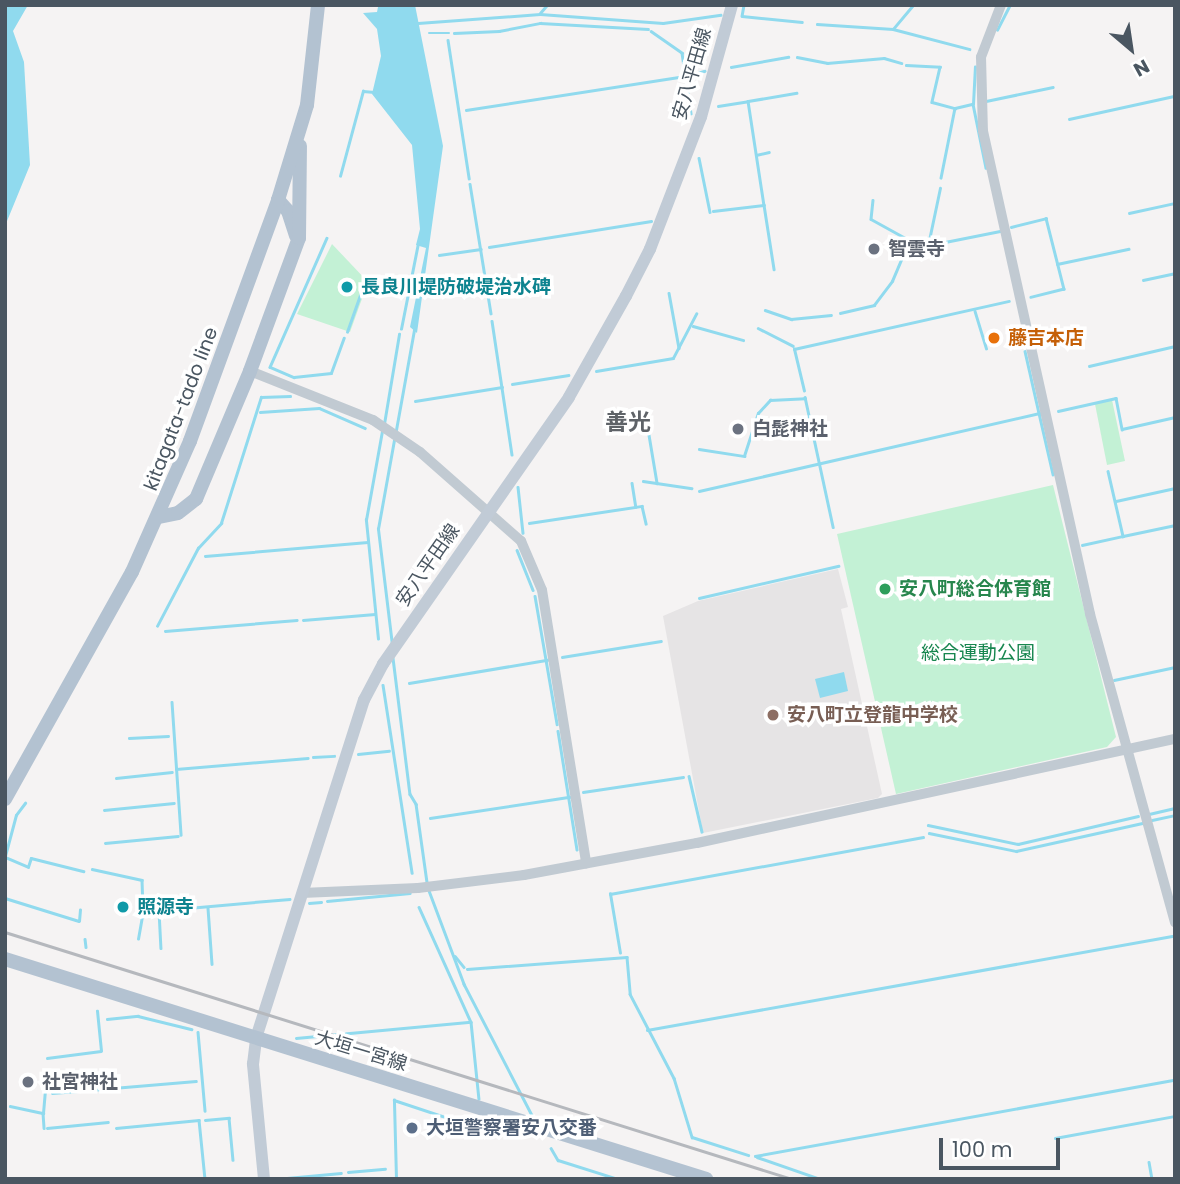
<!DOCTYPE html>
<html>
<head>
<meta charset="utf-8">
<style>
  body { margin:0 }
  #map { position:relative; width:1180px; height:1184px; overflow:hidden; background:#f5f3f3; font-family:Poppins,"Noto Sans JP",sans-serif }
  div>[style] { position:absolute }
  .education>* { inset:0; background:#e6e4e5 }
  .green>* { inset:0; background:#c3f1d5 }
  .water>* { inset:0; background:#90daee }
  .stream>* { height:2.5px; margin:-1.25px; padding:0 1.25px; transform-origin:1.25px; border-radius:1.25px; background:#90daee }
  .tertiary>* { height:10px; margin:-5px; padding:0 5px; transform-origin:5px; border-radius:5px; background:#c1cad2 }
  .secondary>* { height:12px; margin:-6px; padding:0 6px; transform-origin:6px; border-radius:6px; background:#c1cbd6 }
  .primary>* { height:14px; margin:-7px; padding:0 7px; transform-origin:7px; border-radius:7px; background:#b3c2d1 }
  .rail>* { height:2.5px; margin:-1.25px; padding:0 1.25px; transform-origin:1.25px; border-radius:1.25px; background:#b5b8bd }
  .dots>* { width:19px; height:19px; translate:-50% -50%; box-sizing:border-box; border:4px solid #fff; border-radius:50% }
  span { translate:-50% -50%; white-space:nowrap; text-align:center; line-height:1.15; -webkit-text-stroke:7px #fff; paint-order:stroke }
  .street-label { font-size:19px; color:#4a5661 }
  .worship-label { font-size:19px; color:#5b616d; font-weight:700 }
  .left { translate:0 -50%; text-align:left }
  .culture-label { font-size:19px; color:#0d838f; font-weight:700 }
  .food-label { font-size:19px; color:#c56008; font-weight:700 }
  .leisure-label { font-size:19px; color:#27864d; font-weight:700 }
  .park-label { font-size:19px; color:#17864f }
  .education-label { font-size:19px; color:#785e54; font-weight:700 }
  .service-label { font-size:19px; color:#4e5e75; font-weight:700 }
  .quarter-label { font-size:23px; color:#5f6368; font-weight:700 }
  .frame { position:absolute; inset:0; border:7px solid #4a5661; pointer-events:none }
  .north { position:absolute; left:1096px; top:14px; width:70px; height:70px; -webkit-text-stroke:5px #fff; paint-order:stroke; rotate:151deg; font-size:19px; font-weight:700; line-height:28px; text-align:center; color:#4a5661 }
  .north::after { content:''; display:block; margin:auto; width:24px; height:32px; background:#4a5661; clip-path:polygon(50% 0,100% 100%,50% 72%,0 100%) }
  .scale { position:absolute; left:939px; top:1138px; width:121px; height:32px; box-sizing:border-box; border:4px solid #4a5661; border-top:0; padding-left:9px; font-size:21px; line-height:24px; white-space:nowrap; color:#4a5661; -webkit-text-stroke:5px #fff; paint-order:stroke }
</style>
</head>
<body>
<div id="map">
  <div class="education">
    <div style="clip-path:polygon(838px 569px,848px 607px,841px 609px,882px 794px,878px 798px,703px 833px,663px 616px,698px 601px)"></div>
  </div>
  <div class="green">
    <div style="clip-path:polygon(332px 244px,368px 282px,350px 332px,297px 314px)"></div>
    <div style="clip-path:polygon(1112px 400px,1125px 461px,1107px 465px,1095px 404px)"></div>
    <div style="clip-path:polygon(1053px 485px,1116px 737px,1107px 747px,896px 794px,837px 534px)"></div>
  </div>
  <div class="water">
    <div style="clip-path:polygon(5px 5px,28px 5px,13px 31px,24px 62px,30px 165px,5px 226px)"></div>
    <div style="clip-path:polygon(415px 5px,443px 146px,417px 333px,410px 327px,426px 248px,416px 245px,420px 229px,412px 145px,372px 94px,381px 56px,377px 29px,363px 13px,377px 12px,378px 7px)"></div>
    <div style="clip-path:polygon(844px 672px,848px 691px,820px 698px,815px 679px)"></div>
  </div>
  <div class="stream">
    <div style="left:744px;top:5px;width:11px;rotate:100deg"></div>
    <div style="left:742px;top:16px;width:60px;rotate:5.7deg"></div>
    <div style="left:540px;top:13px;width:11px;rotate:-49deg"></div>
    <div style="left:418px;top:23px;width:122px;rotate:-4.2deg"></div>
    <div style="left:540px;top:14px;width:123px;rotate:4.2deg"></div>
    <div style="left:663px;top:23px;width:58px;rotate:-8deg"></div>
    <div style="left:817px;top:24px;width:76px;rotate:3.8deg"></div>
    <div style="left:893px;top:29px;width:79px;rotate:14.7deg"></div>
    <div style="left:893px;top:29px;width:31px;rotate:-50deg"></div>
    <div style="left:997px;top:30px;width:28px;rotate:-63deg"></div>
    <div style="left:651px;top:31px;width:38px;rotate:35deg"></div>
    <div style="left:682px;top:53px;width:61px;rotate:81.5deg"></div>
    <div style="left:429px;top:33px;width:20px"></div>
    <div style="left:454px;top:33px;width:45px;rotate:-2.5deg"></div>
    <div style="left:499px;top:31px;width:42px;rotate:-11deg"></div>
    <div style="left:540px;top:23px;width:108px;rotate:3.2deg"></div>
    <div style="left:448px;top:40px;width:140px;rotate:81.3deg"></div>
    <div style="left:797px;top:57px;width:31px;rotate:11deg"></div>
    <div style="left:827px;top:63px;width:57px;rotate:-5deg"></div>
    <div style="left:884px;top:58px;width:18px;rotate:16deg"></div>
    <div style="left:906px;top:65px;width:34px;rotate:3deg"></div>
    <div style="left:940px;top:67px;width:36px;rotate:103deg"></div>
    <div style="left:932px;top:102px;width:24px;rotate:15deg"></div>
    <div style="left:955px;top:108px;width:71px;rotate:101.3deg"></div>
    <div style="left:731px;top:67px;width:58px;rotate:-10deg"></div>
    <div style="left:691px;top:75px;width:14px;rotate:-17deg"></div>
    <div style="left:748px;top:101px;width:49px;rotate:-9.5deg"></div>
    <div style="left:986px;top:101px;width:68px;rotate:-11.8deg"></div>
    <div style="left:973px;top:104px;width:65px;rotate:78.5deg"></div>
    <div style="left:718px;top:106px;width:30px;rotate:-9deg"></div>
    <div style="left:748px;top:101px;width:105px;rotate:81.3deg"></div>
    <div style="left:955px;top:108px;width:18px;rotate:-13deg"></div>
    <div style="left:973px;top:104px;width:37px;rotate:-87deg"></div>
    <div style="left:466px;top:110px;width:223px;rotate:-8.8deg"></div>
    <div style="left:1069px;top:119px;width:107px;rotate:-12.4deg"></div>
    <div style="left:756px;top:155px;width:13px;rotate:-13deg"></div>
    <div style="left:699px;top:158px;width:55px;rotate:78.5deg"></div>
    <div style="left:340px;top:176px;width:88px;rotate:-74.9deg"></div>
    <div style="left:363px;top:91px;width:11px;rotate:5deg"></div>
    <div style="left:470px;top:184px;width:131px;rotate:80.8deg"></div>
    <div style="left:873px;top:200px;width:19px;rotate:96deg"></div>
    <div style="left:871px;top:219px;width:43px;rotate:28.9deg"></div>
    <div style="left:713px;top:211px;width:51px;rotate:-6.7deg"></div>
    <div style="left:764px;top:205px;width:65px;rotate:81.1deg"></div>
    <div style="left:1129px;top:213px;width:47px;rotate:-12.3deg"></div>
    <div style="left:1011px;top:227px;width:36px;rotate:-14deg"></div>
    <div style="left:1046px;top:218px;width:73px;rotate:75.8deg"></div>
    <div style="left:1064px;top:289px;width:34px;rotate:166deg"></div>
    <div style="left:327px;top:238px;width:141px;rotate:113.8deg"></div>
    <div style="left:270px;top:367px;width:26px;rotate:23deg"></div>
    <div style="left:294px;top:377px;width:37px;rotate:-6deg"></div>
    <div style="left:331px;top:373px;width:37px;rotate:-70deg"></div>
    <div style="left:930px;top:245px;width:71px;rotate:-11.3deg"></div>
    <div style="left:489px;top:247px;width:164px;rotate:-9.1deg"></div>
    <div style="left:439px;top:255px;width:42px;rotate:-8.1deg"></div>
    <div style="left:1057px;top:264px;width:73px;rotate:-11.9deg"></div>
    <div style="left:1143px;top:280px;width:33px;rotate:-12deg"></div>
    <div style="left:669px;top:293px;width:56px;rotate:79.7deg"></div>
    <div style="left:765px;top:310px;width:28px;rotate:19deg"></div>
    <div style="left:791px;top:319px;width:40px;rotate:-5.7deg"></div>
    <div style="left:975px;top:311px;width:39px;rotate:73deg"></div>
    <div style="left:840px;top:313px;width:35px;rotate:-13deg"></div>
    <div style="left:874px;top:305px;width:30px;rotate:-53deg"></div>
    <div style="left:892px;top:281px;width:43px;rotate:-67deg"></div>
    <div style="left:909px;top:241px;width:19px;rotate:12deg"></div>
    <div style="left:928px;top:245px;width:58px;rotate:-78.1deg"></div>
    <div style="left:492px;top:321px;width:135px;rotate:81.5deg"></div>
    <div style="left:693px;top:326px;width:52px;rotate:15.6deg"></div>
    <div style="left:758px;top:328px;width:39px;rotate:27deg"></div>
    <div style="left:401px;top:329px;width:88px;rotate:-78.8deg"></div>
    <div style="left:347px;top:332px;width:54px;rotate:-70.6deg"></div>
    <div style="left:1025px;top:351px;width:64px;rotate:77.3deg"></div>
    <div style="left:1089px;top:366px;width:88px;rotate:-13.1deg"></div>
    <div style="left:596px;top:371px;width:78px;rotate:-9.6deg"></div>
    <div style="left:673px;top:358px;width:50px;rotate:-62.4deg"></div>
    <div style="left:512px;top:384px;width:57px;rotate:-9.1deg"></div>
    <div style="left:804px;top:391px;width:43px;rotate:-103.4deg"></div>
    <div style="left:794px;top:349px;width:220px;rotate:-12.6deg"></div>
    <div style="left:805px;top:397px;width:133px;rotate:77.8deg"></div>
    <div style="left:415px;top:401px;width:88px;rotate:-9.1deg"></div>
    <div style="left:1058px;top:411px;width:59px;rotate:-12.6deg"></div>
    <div style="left:1116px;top:398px;width:32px;rotate:79deg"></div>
    <div style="left:1122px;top:429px;width:54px;rotate:-12.8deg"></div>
    <div style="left:260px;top:412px;width:59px;rotate:-3.9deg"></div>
    <div style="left:319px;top:408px;width:50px;rotate:23.5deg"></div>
    <div style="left:384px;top:424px;width:91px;rotate:-80.5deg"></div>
    <div style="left:648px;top:429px;width:55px;rotate:80.5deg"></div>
    <div style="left:396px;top:430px;width:102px;rotate:-79.8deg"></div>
    <div style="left:699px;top:449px;width:46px;rotate:8.8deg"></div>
    <div style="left:744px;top:456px;width:45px;rotate:-72deg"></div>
    <div style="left:758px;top:413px;width:18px;rotate:-47deg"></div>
    <div style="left:770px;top:400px;width:35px;rotate:-3deg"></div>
    <div style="left:1108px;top:471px;width:67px;rotate:77deg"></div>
    <div style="left:1123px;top:536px;width:53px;rotate:-11.9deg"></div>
    <div style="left:643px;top:481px;width:49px;rotate:8.3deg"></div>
    <div style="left:632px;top:483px;width:24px;rotate:81deg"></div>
    <div style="left:518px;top:487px;width:46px;rotate:83.8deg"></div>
    <div style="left:699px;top:491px;width:349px;rotate:-12.9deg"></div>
    <div style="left:1039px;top:413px;width:63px;rotate:77.1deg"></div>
    <div style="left:1116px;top:501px;width:60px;rotate:-12.4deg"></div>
    <div style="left:529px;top:523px;width:114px;rotate:-8.6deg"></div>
    <div style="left:642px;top:506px;width:18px;rotate:77deg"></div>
    <div style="left:1082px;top:545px;width:42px;rotate:-12.4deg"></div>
    <div style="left:517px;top:550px;width:43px;rotate:68.2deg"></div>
    <div style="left:205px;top:556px;width:163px;rotate:-4.9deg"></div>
    <div style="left:535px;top:596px;width:130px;rotate:80.2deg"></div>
    <div style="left:699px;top:598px;width:143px;rotate:-13deg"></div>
    <div style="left:303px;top:620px;width:72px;rotate:-4.8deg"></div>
    <div style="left:157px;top:626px;width:88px;rotate:-62.3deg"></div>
    <div style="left:198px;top:548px;width:34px;rotate:-47deg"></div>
    <div style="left:221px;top:523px;width:132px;rotate:-72.4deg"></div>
    <div style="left:261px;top:397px;width:29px;rotate:-2deg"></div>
    <div style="left:165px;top:631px;width:132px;rotate:-4.8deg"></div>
    <div style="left:378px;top:639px;width:120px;rotate:-95.8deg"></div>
    <div style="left:366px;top:520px;width:90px;rotate:-79.8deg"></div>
    <div style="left:392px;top:645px;width:117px;rotate:-96.9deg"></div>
    <div style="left:378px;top:529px;width:90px;rotate:-79.8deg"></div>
    <div style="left:562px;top:657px;width:100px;rotate:-9.2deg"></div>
    <div style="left:393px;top:658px;width:137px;rotate:82.9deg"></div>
    <div style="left:410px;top:794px;width:12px;rotate:59deg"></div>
    <div style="left:416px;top:804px;width:79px;rotate:82deg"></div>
    <div style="left:1114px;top:680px;width:62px;rotate:-12deg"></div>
    <div style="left:409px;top:683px;width:140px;rotate:-9.5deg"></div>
    <div style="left:383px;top:685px;width:190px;rotate:81.2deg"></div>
    <div style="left:172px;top:702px;width:133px;rotate:86.1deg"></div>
    <div style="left:558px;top:731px;width:120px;rotate:80.9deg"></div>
    <div style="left:129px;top:738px;width:39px;rotate:-3deg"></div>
    <div style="left:358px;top:754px;width:31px;rotate:-6deg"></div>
    <div style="left:313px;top:757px;width:21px;rotate:-3deg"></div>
    <div style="left:176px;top:769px;width:132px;rotate:-4.8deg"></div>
    <div style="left:689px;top:776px;width:57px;rotate:76.9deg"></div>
    <div style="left:116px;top:778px;width:56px;rotate:-6.1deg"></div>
    <div style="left:583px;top:792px;width:101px;rotate:-8.5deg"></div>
    <div style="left:104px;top:810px;width:70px;rotate:-5.7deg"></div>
    <div style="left:1149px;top:814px;width:27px;rotate:-13deg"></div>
    <div style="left:430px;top:818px;width:141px;rotate:-8.6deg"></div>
    <div style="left:1152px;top:820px;width:24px;rotate:-12deg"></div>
    <div style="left:928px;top:825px;width:92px;rotate:11.9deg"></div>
    <div style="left:1018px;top:844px;width:123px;rotate:-13.1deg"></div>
    <div style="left:929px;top:833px;width:89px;rotate:11.7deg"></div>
    <div style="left:1016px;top:851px;width:129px;rotate:-12.5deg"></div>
    <div style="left:105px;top:843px;width:73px;rotate:-5.5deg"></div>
    <div style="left:5px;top:856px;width:42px;rotate:-75deg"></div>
    <div style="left:16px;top:815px;width:15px;rotate:-53deg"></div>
    <div style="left:5px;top:857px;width:25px;rotate:23deg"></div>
    <div style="left:28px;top:867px;width:9px;rotate:-72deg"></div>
    <div style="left:31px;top:858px;width:54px;rotate:14deg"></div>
    <div style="left:92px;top:869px;width:51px;rotate:12.4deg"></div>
    <div style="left:142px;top:880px;width:32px;rotate:88deg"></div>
    <div style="left:143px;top:912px;width:147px;rotate:-5.1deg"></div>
    <div style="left:428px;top:888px;width:103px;rotate:69.4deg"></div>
    <div style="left:464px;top:984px;width:150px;rotate:62.6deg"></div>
    <div style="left:5px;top:898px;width:77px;rotate:17.3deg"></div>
    <div style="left:79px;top:921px;width:11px;rotate:-85deg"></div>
    <div style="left:327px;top:901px;width:83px;rotate:-5.5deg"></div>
    <div style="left:309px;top:903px;width:12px;rotate:-5deg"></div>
    <div style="left:419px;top:907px;width:126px;rotate:65.7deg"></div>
    <div style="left:471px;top:1022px;width:77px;rotate:84.1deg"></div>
    <div style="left:208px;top:908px;width:56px;rotate:85.9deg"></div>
    <div style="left:159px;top:911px;width:37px;rotate:87deg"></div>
    <div style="left:85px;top:939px;width:8px;rotate:83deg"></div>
    <div style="left:138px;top:939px;width:27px;rotate:-80deg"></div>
    <div style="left:620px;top:953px;width:60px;rotate:-99.6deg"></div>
    <div style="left:610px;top:894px;width:318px;rotate:-10.3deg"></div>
    <div style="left:455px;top:956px;width:14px;rotate:51deg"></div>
    <div style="left:467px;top:969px;width:160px;rotate:-4.3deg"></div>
    <div style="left:627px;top:957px;width:37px;rotate:85deg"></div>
    <div style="left:630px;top:994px;width:95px;rotate:62.4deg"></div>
    <div style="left:674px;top:1078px;width:62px;rotate:73deg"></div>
    <div style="left:692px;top:1137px;width:59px;rotate:17.8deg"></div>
    <div style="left:107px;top:1019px;width:31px;rotate:-6deg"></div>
    <div style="left:138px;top:1016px;width:55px;rotate:13.8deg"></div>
    <div style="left:647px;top:1030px;width:533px;rotate:-10.15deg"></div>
    <div style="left:198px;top:1032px;width:79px;rotate:84.9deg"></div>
    <div style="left:296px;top:1038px;width:175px;rotate:-5.3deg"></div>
    <div style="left:47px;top:1058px;width:54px;rotate:-7.4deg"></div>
    <div style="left:101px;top:1051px;width:40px;rotate:-95.7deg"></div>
    <div style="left:113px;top:1088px;width:83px;rotate:-4.8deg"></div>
    <div style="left:52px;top:1093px;width:51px;rotate:-4.5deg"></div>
    <div style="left:10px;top:1106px;width:34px;rotate:12deg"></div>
    <div style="left:43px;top:1113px;width:15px;rotate:86deg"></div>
    <div style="left:43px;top:1113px;width:38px;rotate:-85deg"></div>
    <div style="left:205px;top:1120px;width:24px;rotate:-5deg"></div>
    <div style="left:229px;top:1118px;width:42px;rotate:84.6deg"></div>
    <div style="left:47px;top:1128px;width:61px;rotate:-5.6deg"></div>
    <div style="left:116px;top:1128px;width:83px;rotate:-5.5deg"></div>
    <div style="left:199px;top:1120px;width:59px;rotate:84.2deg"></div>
    <div style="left:1055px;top:1138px;width:122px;rotate:-10.4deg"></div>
    <div style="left:551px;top:1148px;width:14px;rotate:60deg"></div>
    <div style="left:558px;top:1160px;width:63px;rotate:17.6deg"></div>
    <div style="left:755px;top:1156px;width:427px;rotate:-10.3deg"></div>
    <div style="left:757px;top:1157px;width:67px;rotate:19.2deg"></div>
    <div style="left:1149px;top:1162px;width:17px;rotate:80deg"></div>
    <div style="left:348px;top:1172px;width:37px;rotate:-5deg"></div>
    <div style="left:276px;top:1179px;width:65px;rotate:-5.3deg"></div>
    <div style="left:396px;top:1179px;width:79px;rotate:-91.5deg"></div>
    <div style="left:394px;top:1100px;width:92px;rotate:18.4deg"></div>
  </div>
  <div class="tertiary">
    <div style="left:1001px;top:5px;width:56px;rotate:111deg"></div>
    <div style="left:981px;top:57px;width:74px;rotate:88.5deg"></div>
    <div style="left:983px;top:131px;width:495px;rotate:77.5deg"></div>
    <div style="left:1090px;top:614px;width:320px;rotate:74.6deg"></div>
    <div style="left:250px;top:371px;width:132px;rotate:21.7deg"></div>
    <div style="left:373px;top:420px;width:57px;rotate:34.2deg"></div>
    <div style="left:420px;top:452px;width:135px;rotate:41.4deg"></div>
    <div style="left:521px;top:541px;width:53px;rotate:66.8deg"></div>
    <div style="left:542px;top:590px;width:277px;rotate:80.8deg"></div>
    <div style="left:302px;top:893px;width:116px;rotate:-2.5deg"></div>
    <div style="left:418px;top:888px;width:107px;rotate:-7deg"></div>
    <div style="left:524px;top:875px;width:176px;rotate:-10.5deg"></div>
    <div style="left:697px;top:843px;width:489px;rotate:-12.3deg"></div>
  </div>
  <div class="secondary">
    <div style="left:264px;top:1179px;width:116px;rotate:-95.5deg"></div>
    <div style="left:253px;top:1064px;width:26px;rotate:-83deg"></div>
    <div style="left:256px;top:1038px;width:355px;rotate:-72.3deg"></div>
    <div style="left:364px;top:700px;width:41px;rotate:-62.2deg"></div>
    <div style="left:383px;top:664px;width:325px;rotate:-55.1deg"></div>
    <div style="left:569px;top:397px;width:116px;rotate:-60.6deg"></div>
    <div style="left:626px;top:296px;width:53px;rotate:-62.9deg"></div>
    <div style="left:650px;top:249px;width:142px;rotate:-68.9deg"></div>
    <div style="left:701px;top:117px;width:116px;rotate:-74.5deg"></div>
  </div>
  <div class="primary">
    <div style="left:278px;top:200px;width:15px;rotate:48deg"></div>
    <div style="left:288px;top:211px;width:26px;rotate:72deg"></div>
    <div style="left:159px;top:517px;width:19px;rotate:-12deg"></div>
    <div style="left:178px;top:513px;width:23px;rotate:-38deg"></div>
    <div style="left:196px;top:499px;width:139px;rotate:-67.1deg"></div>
    <div style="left:250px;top:371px;width:142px;rotate:-69.8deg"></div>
    <div style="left:299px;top:238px;width:92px;rotate:-89.4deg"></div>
    <div style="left:5px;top:799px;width:260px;rotate:-60.8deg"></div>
    <div style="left:132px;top:572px;width:143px;rotate:-66.1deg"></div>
    <div style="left:190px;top:441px;width:257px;rotate:-69.9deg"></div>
    <div style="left:278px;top:200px;width:99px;rotate:-73deg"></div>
    <div style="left:307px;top:105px;width:101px;rotate:-83.7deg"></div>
    <div style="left:5px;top:959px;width:735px;rotate:17.42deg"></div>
  </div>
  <div class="rail">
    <div style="left:5px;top:932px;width:825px;rotate:17.42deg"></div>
  </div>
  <div class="dots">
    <div style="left:874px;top:249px;background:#6b7280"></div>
    <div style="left:347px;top:287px;background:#0f9aa8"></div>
    <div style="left:994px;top:338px;background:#e8710a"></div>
    <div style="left:738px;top:429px;background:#6b7280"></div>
    <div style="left:885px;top:589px;background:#2e9e5b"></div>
    <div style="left:773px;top:715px;background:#8d6e63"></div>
    <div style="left:123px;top:907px;background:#0f9aa8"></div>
    <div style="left:28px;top:1082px;background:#6b7280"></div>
    <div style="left:412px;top:1128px;background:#5c6f8a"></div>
  </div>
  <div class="street-label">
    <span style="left:692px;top:74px;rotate:-74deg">安八平田線</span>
    <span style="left:181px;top:409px;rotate:-69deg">kitagata-tado line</span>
    <span style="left:428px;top:565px;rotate:-55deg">安八平田線</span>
    <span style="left:361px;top:1051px;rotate:17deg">大垣一宮線</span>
  </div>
  <div class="worship-label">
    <span class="left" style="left:888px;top:249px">智雲寺</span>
    <span class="left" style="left:752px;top:429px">白髭神社</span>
    <span class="left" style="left:42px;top:1082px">社宮神社</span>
  </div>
  <div class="culture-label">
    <span class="left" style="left:361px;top:287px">長良川堤防破堤治水碑</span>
    <span class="left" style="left:137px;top:907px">照源寺</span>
  </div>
  <div class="food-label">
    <span class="left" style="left:1008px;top:338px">藤吉本店</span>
  </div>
  <div class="leisure-label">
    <span class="left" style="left:899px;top:589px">安八町総合体育館</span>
  </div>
  <div class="park-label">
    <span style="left:978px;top:653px">総合運動公園</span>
  </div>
  <div class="education-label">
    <span class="left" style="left:787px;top:715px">安八町立登龍中学校</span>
  </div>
  <div class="service-label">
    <span class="left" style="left:426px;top:1128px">大垣警察署安八交番</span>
  </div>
  <div class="quarter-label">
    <span style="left:628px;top:422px">善光</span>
  </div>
  <div class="frame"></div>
  <div class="north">N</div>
  <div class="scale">100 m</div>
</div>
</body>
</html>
